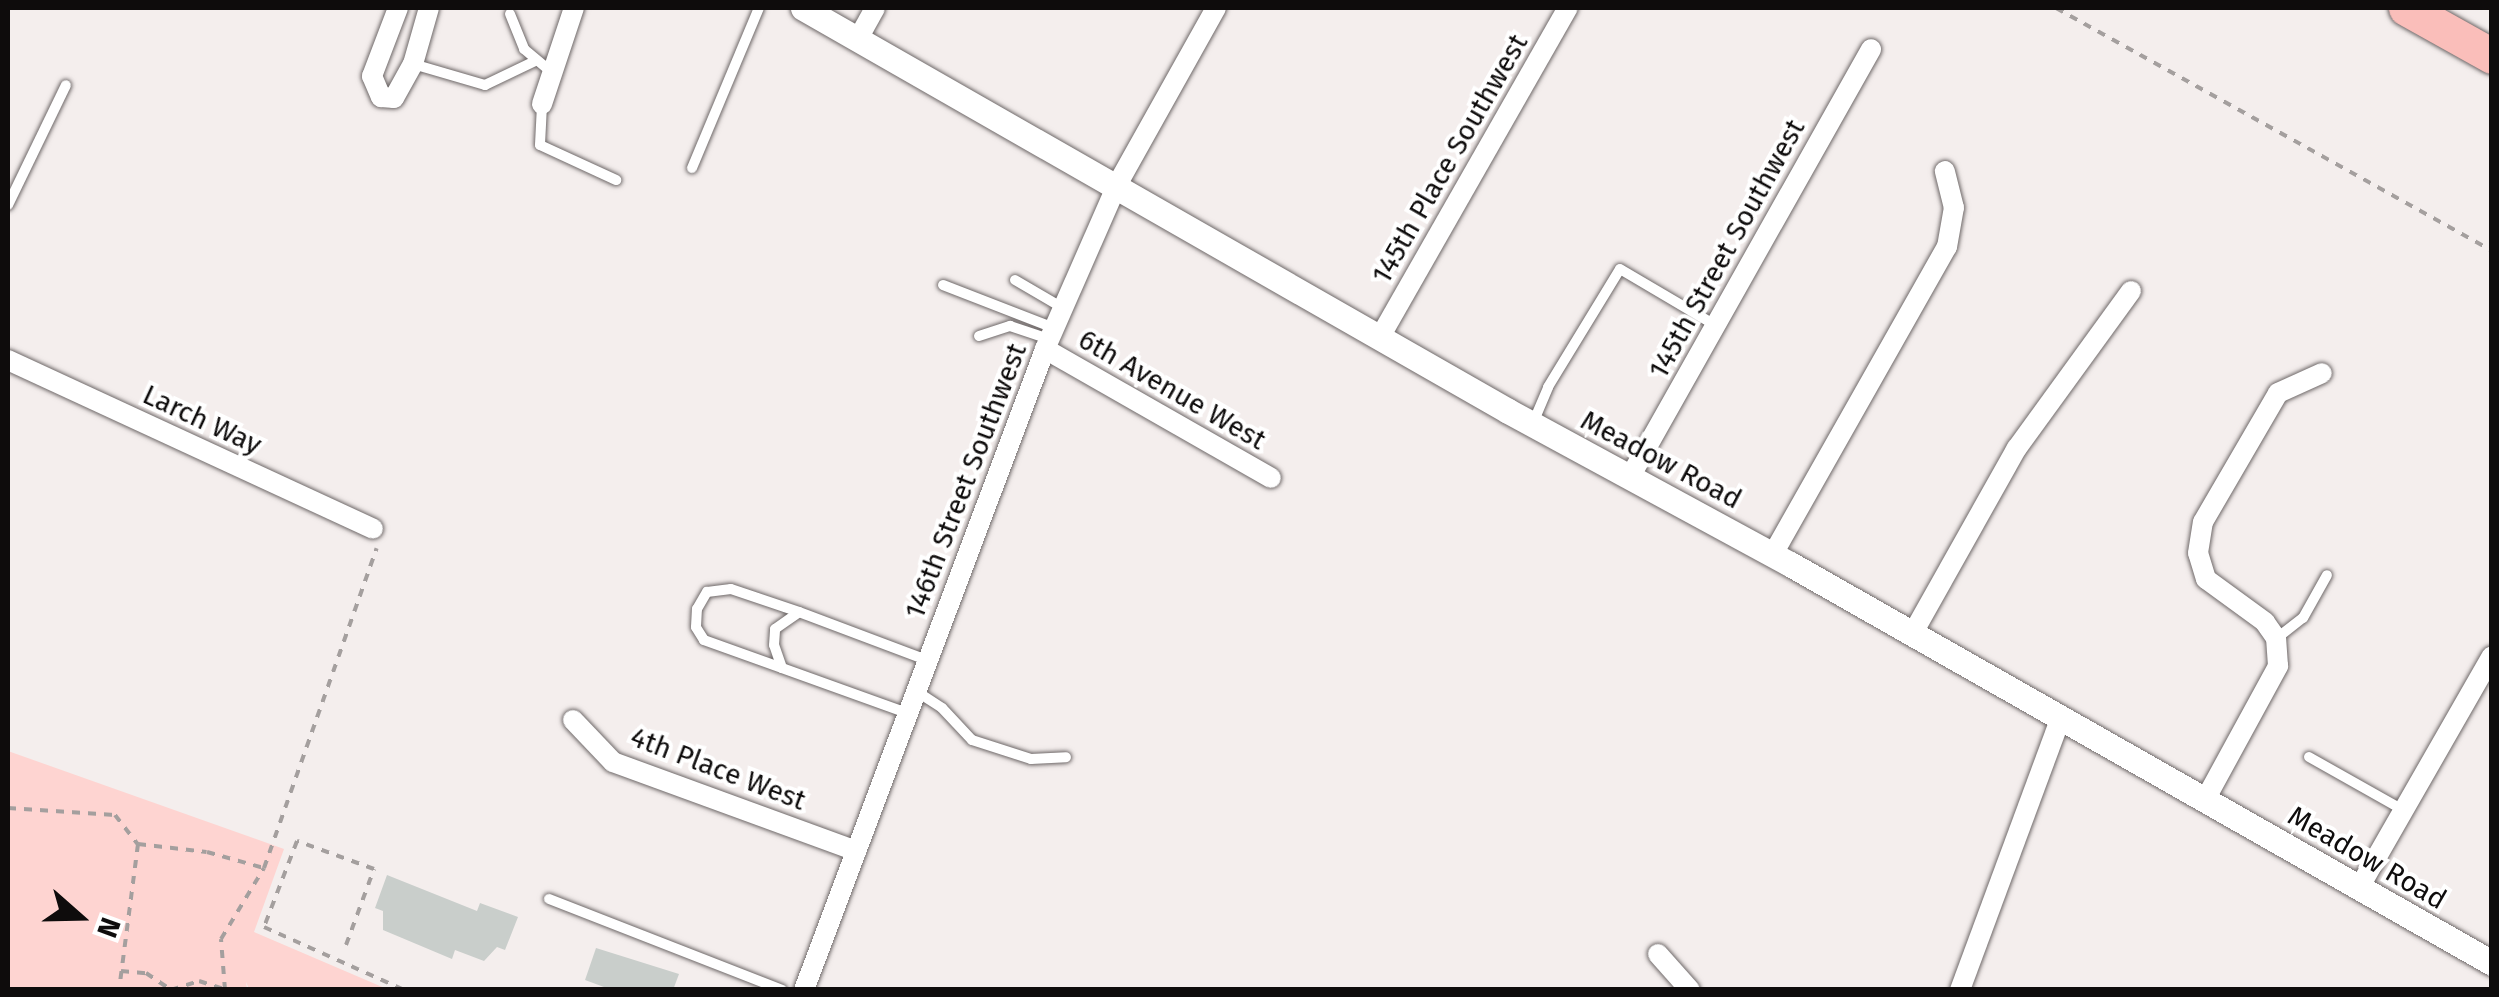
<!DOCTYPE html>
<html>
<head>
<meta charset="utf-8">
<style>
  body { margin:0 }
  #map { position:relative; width:2499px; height:997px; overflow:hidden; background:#f4eeed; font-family:"Fira Sans",sans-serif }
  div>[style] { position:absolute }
  .green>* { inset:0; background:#fed4d1 }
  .building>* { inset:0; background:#c9cecb }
  .path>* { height:4px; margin-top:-2px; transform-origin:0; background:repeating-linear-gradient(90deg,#a49f9e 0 8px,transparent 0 16px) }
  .roads { filter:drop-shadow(0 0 2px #6e6868) drop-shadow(0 0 2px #6e6868) }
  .service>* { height:10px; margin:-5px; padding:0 5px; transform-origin:5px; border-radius:5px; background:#fff }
  .minor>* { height:20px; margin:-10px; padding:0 10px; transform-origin:10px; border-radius:10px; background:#fff }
  .tertiary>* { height:25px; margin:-12.5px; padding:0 12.5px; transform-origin:12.5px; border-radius:12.5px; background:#fff }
  .motorway>* { height:35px; margin:-17.5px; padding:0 17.5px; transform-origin:17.5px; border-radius:17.5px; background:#fabeba }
  span { translate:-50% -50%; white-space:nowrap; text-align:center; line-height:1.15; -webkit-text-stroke:8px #fff; paint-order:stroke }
  .street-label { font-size:28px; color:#0e0c0c }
  .frame { position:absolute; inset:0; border:10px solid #0e0c0c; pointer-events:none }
  .north { position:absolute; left:30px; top:867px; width:100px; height:100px; -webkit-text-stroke:8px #fff; paint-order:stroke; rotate:110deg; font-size:28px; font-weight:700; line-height:40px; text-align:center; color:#0e0c0c }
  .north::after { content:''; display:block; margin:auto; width:35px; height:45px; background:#0e0c0c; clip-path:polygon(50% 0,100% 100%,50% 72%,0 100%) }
</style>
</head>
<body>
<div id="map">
  <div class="green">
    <div style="clip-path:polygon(8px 751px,284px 849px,254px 932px,387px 989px,249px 989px,246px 982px,247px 989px,8px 989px)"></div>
  </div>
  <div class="building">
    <div style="clip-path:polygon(387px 875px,477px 911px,480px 903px,518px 917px,505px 950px,497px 947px,484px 961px,455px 950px,452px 959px,383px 930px,383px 911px,375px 908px)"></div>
    <div style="clip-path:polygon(596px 948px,679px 974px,673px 990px,612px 990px,585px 980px)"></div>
  </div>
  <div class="path">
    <div style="left:2056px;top:8px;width:499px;rotate:29.1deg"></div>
    <div style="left:8px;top:808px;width:107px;rotate:3.7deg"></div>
    <div style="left:115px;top:815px;width:37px;rotate:52deg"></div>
    <div style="left:138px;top:844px;width:147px;rotate:97.4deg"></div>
    <div style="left:138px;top:844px;width:69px;rotate:6.6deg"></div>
    <div style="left:207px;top:852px;width:59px;rotate:15.7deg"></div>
    <div style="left:346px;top:945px;width:81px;rotate:-69.8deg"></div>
    <div style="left:374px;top:869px;width:82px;rotate:-160deg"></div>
    <div style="left:297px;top:841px;width:92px;rotate:111deg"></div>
    <div style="left:264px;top:927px;width:154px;rotate:24.2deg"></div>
    <div style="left:121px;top:971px;width:25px;rotate:5deg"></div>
    <div style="left:146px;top:973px;width:30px;rotate:34deg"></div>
    <div style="left:171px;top:990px;width:29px;rotate:-18deg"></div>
    <div style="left:199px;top:981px;width:25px;rotate:18deg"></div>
    <div style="left:225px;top:990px;width:51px;rotate:-94.5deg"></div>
    <div style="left:221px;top:939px;width:83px;rotate:-58.8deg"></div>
    <div style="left:264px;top:868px;width:339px;rotate:-70.6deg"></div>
  </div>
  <div class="roads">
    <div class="service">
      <div style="left:510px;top:14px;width:38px;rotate:68deg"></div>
      <div style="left:524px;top:49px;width:34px;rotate:40deg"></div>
      <div style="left:413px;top:64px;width:75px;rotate:16.3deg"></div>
      <div style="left:485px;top:85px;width:55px;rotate:-25.6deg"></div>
      <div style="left:542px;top:105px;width:40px;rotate:92.9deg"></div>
      <div style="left:540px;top:145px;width:84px;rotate:24.7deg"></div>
      <div style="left:692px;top:168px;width:173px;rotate:-67.3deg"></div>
      <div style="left:8px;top:205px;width:133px;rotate:-64.2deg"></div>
      <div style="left:1015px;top:280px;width:56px;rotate:30.3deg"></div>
      <div style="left:943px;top:285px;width:119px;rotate:21.2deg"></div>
      <div style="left:979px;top:336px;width:33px;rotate:-18deg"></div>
      <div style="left:1010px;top:326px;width:41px;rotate:18.4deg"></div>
      <div style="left:1533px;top:423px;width:39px;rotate:-67deg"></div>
      <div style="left:1548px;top:387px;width:138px;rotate:-58.6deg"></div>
      <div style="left:1620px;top:269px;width:110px;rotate:30.5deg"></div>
      <div style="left:2277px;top:638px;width:33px;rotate:-38deg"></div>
      <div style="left:2303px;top:618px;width:49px;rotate:-60.8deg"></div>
      <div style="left:782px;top:668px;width:83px;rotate:-160.3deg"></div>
      <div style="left:704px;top:640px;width:15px;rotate:-122deg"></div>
      <div style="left:696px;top:627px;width:18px;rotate:-87deg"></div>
      <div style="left:697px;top:609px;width:20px;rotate:-60deg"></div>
      <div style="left:707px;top:592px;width:24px;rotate:-7deg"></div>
      <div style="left:731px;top:589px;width:72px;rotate:18.7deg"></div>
      <div style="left:916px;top:691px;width:31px;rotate:33deg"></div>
      <div style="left:942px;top:708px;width:44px;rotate:46.8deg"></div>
      <div style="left:972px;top:740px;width:62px;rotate:17.9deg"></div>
      <div style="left:1031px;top:759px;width:35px;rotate:-3deg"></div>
      <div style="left:907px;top:713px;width:133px;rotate:-160.2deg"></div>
      <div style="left:782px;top:668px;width:24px;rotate:-109deg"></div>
      <div style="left:774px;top:645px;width:16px;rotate:-86deg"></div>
      <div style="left:775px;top:629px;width:29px;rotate:-35deg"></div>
      <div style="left:799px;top:612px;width:137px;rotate:20.6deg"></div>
      <div style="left:2309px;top:757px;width:108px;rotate:29.4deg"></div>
      <div style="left:549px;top:899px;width:250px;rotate:21.3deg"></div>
    </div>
    <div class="minor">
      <div style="left:398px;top:8px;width:73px;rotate:110.9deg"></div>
      <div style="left:372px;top:76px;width:23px;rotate:67deg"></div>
      <div style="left:381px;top:97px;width:13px;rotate:4deg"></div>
      <div style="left:394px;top:98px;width:39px;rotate:-61deg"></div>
      <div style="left:413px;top:64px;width:58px;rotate:-74.1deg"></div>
      <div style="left:859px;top:37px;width:33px;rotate:-61deg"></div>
      <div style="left:542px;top:104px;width:101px;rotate:-71.6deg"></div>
      <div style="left:1380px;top:337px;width:379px;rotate:-60.3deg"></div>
      <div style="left:1045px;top:349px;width:260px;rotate:29.7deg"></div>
      <div style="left:8px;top:360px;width:402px;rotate:24.8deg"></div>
      <div style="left:1630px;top:477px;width:491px;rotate:-60.6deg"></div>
      <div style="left:1773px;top:554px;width:353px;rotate:-60.5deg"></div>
      <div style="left:1947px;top:247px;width:40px;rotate:-80deg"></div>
      <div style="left:1954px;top:208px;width:38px;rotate:-104deg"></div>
      <div style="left:1913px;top:633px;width:212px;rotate:-60.7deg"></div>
      <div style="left:2017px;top:448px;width:194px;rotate:-54deg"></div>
      <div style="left:573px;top:720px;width:58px;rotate:46.4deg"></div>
      <div style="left:613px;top:762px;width:259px;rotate:20.1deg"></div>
      <div style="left:2205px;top:800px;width:153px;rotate:-61.4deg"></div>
      <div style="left:2278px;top:666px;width:28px;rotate:-94deg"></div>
      <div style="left:2276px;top:638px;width:19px;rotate:-125deg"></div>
      <div style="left:2265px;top:622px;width:73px;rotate:-143.9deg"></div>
      <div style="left:2206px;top:579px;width:27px;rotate:-107deg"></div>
      <div style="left:2198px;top:553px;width:31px;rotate:-81deg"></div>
      <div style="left:2203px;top:522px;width:149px;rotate:-59.8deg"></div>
      <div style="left:2278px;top:393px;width:48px;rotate:-24.4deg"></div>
      <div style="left:2359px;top:888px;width:267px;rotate:-60.2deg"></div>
      <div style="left:1658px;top:954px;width:48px;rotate:48.4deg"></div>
      <div style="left:804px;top:990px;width:685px;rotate:-69.39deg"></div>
      <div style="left:1045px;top:349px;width:179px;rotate:-66.3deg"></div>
      <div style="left:1117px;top:185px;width:203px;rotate:-60.8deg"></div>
      <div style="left:1960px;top:990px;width:291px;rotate:-69.7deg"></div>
    </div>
    <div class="tertiary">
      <div style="left:803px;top:8px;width:812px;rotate:29.75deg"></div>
      <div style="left:1508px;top:411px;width:321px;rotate:28.5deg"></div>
      <div style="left:1790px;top:564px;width:807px;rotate:29.61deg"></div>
    </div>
    <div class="motorway">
      <div style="left:2406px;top:8px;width:98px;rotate:29.2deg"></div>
    </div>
  </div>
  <div class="street-label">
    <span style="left:1450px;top:159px;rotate:-60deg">145th Place Southwest</span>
    <span style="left:1727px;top:249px;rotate:-61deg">145th Street Southwest</span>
    <span style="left:1172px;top:390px;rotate:30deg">6th Avenue West</span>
    <span style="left:202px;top:420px;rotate:25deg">Larch Way</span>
    <span style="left:1661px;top:460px;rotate:28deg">Meadow Road</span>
    <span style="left:966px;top:481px;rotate:-69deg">146th Street Southwest</span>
    <span style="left:718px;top:769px;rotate:21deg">4th Place West</span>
    <span style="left:2367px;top:858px;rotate:30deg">Meadow Road</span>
  </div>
  <div class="frame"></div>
  <div class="north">N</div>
</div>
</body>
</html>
